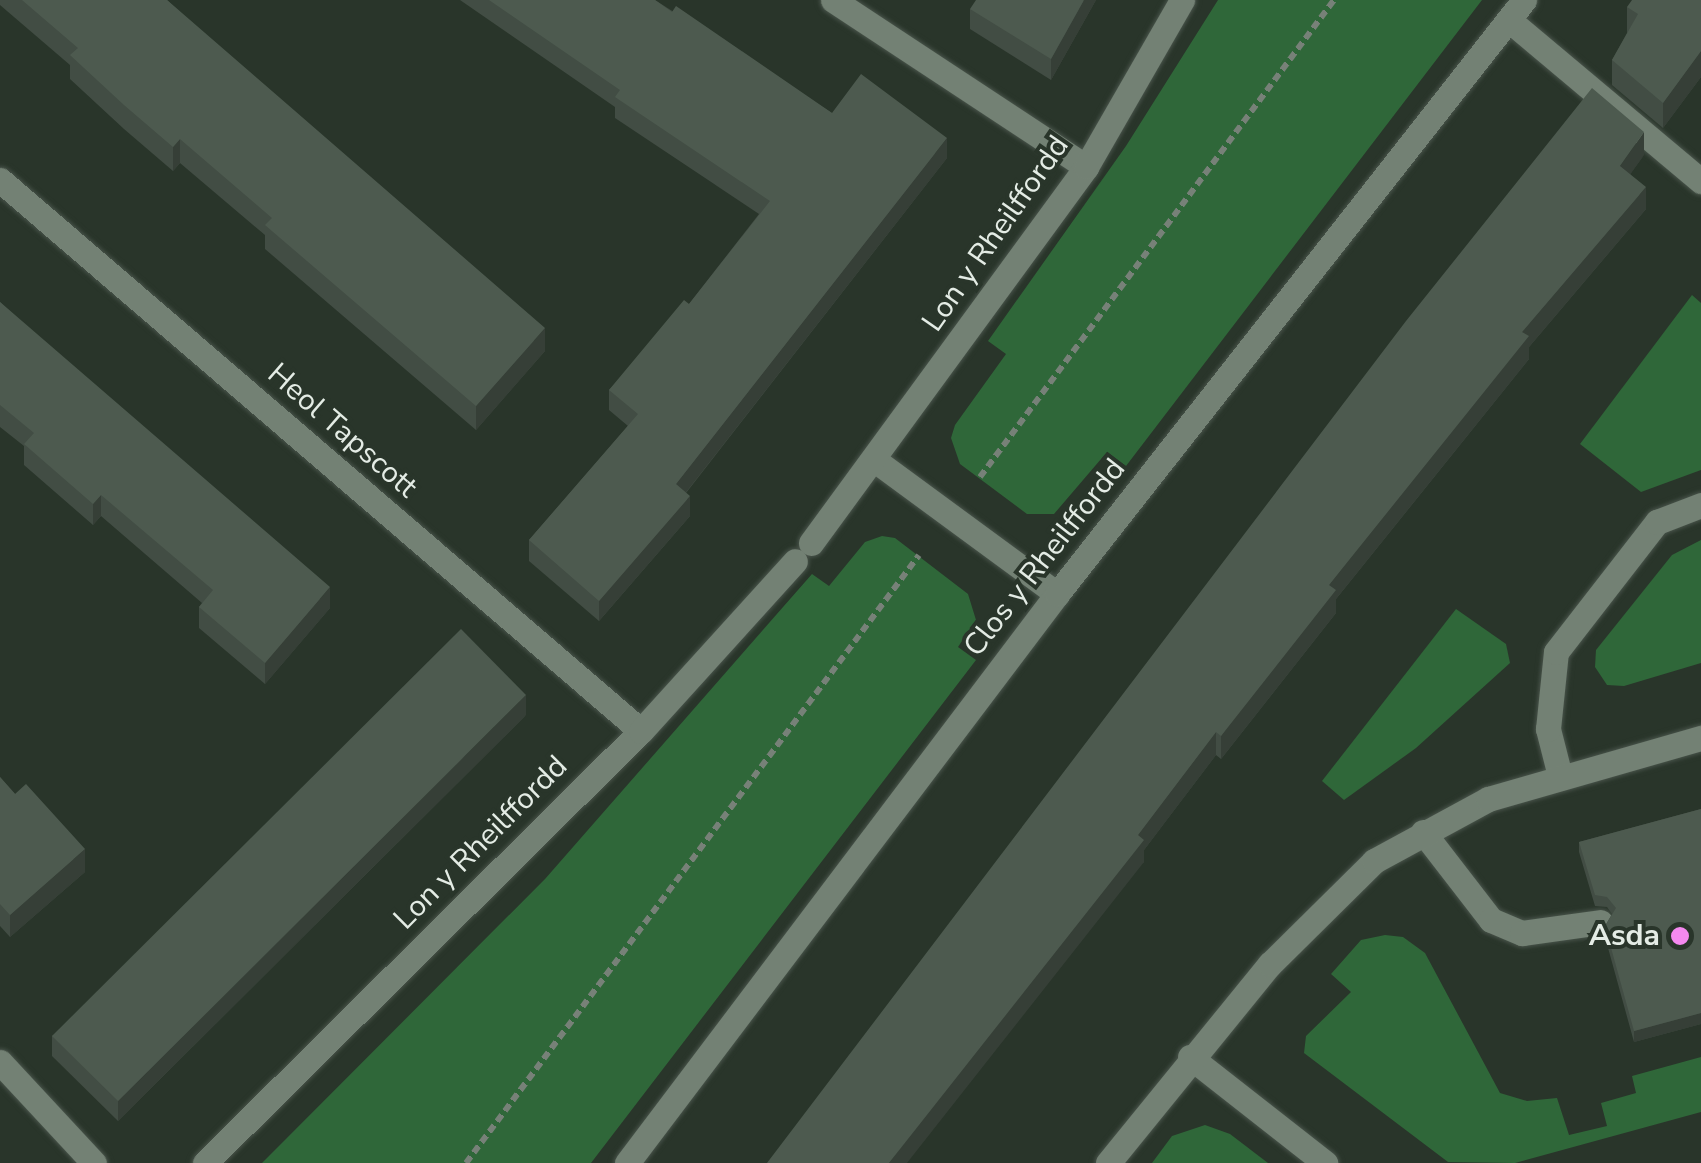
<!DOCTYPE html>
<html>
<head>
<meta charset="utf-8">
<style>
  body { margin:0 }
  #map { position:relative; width:1701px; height:1163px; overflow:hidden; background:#29352a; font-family:"Nunito Sans",sans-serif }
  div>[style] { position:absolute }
  .green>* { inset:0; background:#2f6739 }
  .path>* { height:6px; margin-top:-3px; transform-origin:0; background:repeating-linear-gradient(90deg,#778178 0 8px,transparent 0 13px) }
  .roads { filter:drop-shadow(0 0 2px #48534a) drop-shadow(0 0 2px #48534a) }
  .service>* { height:25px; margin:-12.5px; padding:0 12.5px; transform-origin:12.5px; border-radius:12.5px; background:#738174 }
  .minor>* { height:25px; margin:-12.5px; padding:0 12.5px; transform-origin:12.5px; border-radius:12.5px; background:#738174 }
  .wall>* { inset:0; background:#424d44 }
  .shaded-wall>* { inset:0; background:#363f37 }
  .building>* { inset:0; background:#4d5a4f }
  .dots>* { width:28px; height:28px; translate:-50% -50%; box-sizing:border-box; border:5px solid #29352a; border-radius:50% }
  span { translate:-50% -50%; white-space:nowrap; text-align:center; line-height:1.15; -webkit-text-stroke:8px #29352a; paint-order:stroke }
  .street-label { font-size:30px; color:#e4ece5 }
  .poi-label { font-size:30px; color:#e4ece5; font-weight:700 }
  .right { translate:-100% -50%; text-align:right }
</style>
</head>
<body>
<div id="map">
  <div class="green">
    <div style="clip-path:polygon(1218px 0,1482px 0,1126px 466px,1107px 452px,1054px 514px,1027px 514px,960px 464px,951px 438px,955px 425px,1006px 354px,988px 341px,1126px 146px)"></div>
    <div style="clip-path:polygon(1692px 295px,1701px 303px,1701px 470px,1641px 492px,1580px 444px)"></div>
    <div style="clip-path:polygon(882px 536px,895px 538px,968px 594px,976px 620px,958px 647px,976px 660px,591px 1163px,262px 1163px,545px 879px,812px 574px,829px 586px,865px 542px)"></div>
    <div style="clip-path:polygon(1701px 540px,1701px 663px,1624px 686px,1607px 685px,1595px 667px,1596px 650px,1672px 555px)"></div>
    <div style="clip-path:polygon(1456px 609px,1506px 644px,1510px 663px,1416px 748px,1344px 800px,1322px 781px)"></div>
    <div style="clip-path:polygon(1385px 935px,1403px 937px,1425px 953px,1500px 1093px,1527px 1101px,1557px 1098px,1569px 1135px,1607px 1126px,1601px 1103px,1636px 1093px,1632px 1076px,1701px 1057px,1701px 1112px,1515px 1163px,1448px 1162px,1304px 1053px,1306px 1036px,1351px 992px,1331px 974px,1361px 940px)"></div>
    <div style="clip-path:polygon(1205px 1125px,1230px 1134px,1268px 1163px,1152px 1163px,1172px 1136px)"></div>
  </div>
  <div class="path">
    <div style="left:980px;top:477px;width:594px;rotate:-53.42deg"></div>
    <div style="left:466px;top:1163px;width:758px;rotate:-53.31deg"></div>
  </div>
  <div class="roads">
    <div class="service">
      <div style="left:1509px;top:20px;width:251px;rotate:40deg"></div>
      <div style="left:1560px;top:776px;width:49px;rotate:-104.3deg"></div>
      <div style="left:1548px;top:729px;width:77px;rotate:-84.1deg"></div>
      <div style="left:1556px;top:652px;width:165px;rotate:-52.2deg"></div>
      <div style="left:1657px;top:522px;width:47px;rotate:-21.1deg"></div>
      <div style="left:1423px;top:832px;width:111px;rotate:52.3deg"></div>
      <div style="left:1491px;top:920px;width:34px;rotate:23deg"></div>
      <div style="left:1522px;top:933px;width:79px;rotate:-8deg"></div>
      <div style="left:1190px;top:1057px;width:172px;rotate:38.1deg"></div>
      <div style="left:1108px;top:1163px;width:257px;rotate:-50.9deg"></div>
      <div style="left:1270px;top:964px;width:146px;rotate:-44.7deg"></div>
      <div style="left:1374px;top:861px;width:130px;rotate:-28.5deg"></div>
      <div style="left:1488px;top:799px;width:222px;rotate:-16deg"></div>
    </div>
    <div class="minor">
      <div style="left:833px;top:0;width:303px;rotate:33.4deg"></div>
      <div style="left:0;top:180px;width:845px;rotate:40.68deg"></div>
      <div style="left:876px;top:461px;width:225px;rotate:36.3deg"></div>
      <div style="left:811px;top:543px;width:466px;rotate:-53.8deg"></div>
      <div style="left:1086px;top:167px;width:193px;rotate:-60.1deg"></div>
      <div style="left:0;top:1062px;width:138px;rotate:47.1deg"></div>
      <div style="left:205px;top:1163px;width:614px;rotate:-44.74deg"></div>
      <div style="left:641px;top:731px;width:229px;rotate:-47.8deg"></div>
      <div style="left:627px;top:1163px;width:713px;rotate:-52.92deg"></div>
      <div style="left:1057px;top:594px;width:756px;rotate:-51.83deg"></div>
    </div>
  </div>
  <div class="wall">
    <div style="clip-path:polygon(0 0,167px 0,545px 351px,476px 430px,265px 249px,265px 235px,180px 163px,173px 171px,124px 129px,70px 79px,70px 65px,0 5px)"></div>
    <div style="clip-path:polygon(460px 0,655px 0,832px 113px,947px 158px,686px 493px,690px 516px,599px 621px,529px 561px,529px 540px,628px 426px,609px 410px,609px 390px,689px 304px,759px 214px,615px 118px,615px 107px)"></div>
    <div style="clip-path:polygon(1096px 0,1051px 80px,970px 29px,970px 9px)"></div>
    <div style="clip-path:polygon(1701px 0,1701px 77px,1663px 128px,1612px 85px,1612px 60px,1627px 33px,1627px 7px)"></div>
    <div style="clip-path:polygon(1644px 155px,1630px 174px,1646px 209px,1529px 347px,1529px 359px,1336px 599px,1336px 613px,1221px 759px,1216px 755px,1144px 850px,1144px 862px,767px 1163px)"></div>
    <div style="clip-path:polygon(0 302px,330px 608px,265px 684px,199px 628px,199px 607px,202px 603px,101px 516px,93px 525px,24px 465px,24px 446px,0 427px)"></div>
    <div style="clip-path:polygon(526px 715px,118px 1121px,52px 1056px,52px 1036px)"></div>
    <div style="clip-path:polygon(0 777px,85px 872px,10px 937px,0 926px)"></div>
    <div style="clip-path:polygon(1701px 809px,1701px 1024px,1634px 1042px,1605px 937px,1605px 926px,1612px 914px,1607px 907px,1595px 906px,1579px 852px,1579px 842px)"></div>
  </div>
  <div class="shaded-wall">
    <div style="clip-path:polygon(1084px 0,1096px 0,1051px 80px,1051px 59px)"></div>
    <div style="clip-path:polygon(1701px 51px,1701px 77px,1663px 128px,1663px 103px)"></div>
    <div style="clip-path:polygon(1644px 132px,1644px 155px,1620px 189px,1620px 166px)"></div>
    <div style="clip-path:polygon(947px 138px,947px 158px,676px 505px,676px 484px)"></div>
    <div style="clip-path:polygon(180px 139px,180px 163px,173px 171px,173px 147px)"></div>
    <div style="clip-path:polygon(1646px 187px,1646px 209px,1529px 347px,1529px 359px,1336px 599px,1336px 613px,1221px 759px,1221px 736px,1329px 585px,1522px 332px)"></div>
    <div style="clip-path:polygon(545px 328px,545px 351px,476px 430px,476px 406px)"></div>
    <div style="clip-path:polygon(101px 495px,101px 516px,93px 525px,93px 504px)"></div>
    <div style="clip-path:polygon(690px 496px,690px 516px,599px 621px,599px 601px)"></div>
    <div style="clip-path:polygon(330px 587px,330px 608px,265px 684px,265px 663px)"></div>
    <div style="clip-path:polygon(526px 695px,526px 715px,118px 1121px,118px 1101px)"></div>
    <div style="clip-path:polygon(1216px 732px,1216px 755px,1144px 850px,1144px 862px,907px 1163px,889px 1163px)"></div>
    <div style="clip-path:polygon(85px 849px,85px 872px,10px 937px,10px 915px)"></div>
    <div style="clip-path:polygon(1701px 1013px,1701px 1024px,1634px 1042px,1634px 1031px)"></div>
  </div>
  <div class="building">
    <div style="clip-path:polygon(22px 0,167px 0,545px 328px,476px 406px,265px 225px,272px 218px,180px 139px,173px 147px,124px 105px,70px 55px,78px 48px)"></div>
    <div style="clip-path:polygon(489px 0,655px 0,672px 12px,676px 6px,832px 113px,861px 74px,947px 138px,676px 484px,690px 496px,599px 601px,529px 540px,638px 414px,609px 390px,684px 300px,689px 304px,770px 201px,615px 97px,620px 90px)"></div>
    <div style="clip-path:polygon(976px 0,1084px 0,1051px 59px,970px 9px)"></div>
    <div style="clip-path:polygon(1632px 0,1701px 0,1701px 51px,1663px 103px,1612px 60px,1638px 14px,1627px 7px)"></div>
    <div style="clip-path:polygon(1592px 88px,1644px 132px,1620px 166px,1646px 187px,1522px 332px,1529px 336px,1329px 585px,1336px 590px,1221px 736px,1216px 732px,1138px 835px,1144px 840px,889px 1163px,767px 1163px,1406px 321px)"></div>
    <div style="clip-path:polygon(0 302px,330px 587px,265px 663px,199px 607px,213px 590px,101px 495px,93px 504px,24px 444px,34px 433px,0 405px)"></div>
    <div style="clip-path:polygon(461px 629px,526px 695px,118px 1101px,52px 1036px)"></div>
    <div style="clip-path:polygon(0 777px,15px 794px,26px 784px,85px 849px,10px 915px,0 904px)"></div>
    <div style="clip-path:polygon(1701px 809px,1701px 1013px,1634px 1031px,1605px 926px,1616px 908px,1607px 897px,1595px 895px,1579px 842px)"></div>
  </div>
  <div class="dots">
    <div style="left:1680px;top:936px;background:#f589ef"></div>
  </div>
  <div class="street-label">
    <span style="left:996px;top:234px;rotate:-55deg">Lon y Rheilffordd</span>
    <span style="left:342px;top:431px;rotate:41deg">Heol Tapscott</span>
    <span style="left:1045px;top:558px;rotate:-52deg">Clos y Rheilffordd</span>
    <span style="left:481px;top:843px;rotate:-45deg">Lon y Rheilffordd</span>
  </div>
  <div class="poi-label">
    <span class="right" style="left:1660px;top:936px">Asda</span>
  </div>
</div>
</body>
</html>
